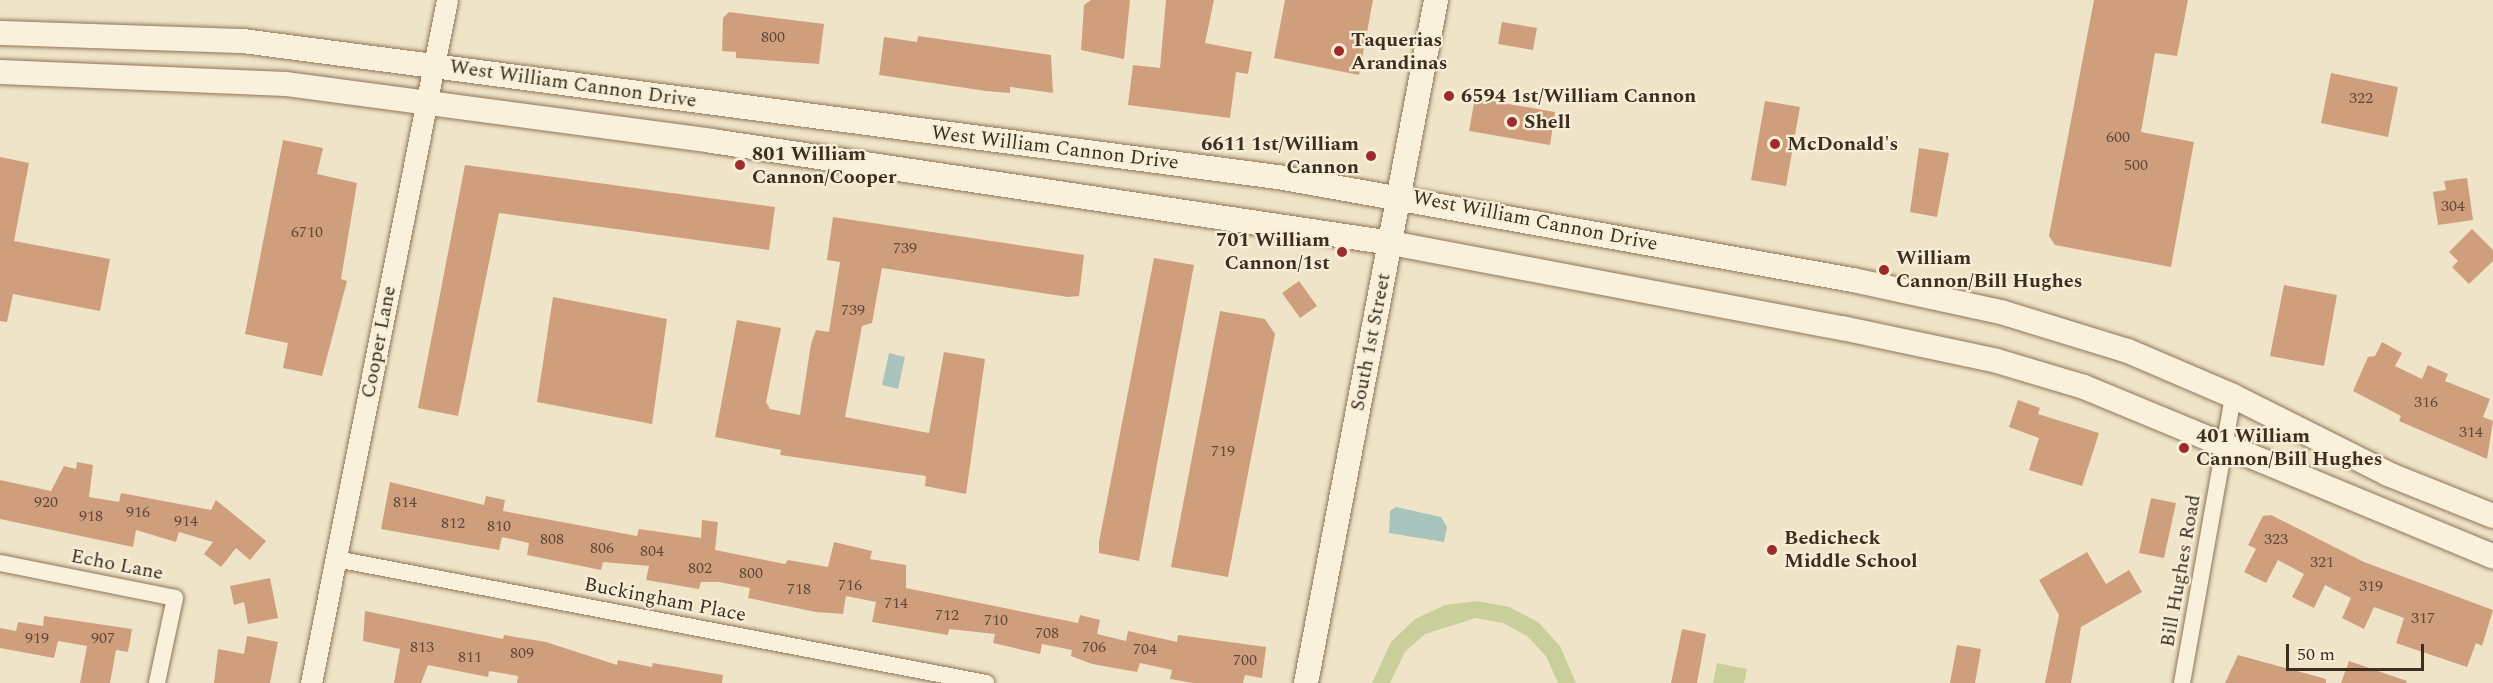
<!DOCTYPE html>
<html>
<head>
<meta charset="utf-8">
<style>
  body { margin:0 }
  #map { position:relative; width:2493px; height:683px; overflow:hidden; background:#f0e4c8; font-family:Spectral,serif }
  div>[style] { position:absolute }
  .green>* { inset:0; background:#c9cf9b }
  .water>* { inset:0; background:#a9c4bc }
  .building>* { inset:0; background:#cf9f7d }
  .roads { filter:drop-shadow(0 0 2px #8d765c) drop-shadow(0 0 2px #8d765c) }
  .minor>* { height:16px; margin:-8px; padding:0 8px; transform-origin:8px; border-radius:8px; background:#faf1dc }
  .tertiary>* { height:21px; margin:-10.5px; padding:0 10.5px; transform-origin:10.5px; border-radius:10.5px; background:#faf1dc }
  .secondary>* { height:24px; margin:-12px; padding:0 12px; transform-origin:12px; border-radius:12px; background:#faf1dc }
  .dots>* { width:16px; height:16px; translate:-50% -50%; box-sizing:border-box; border:3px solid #f7eed8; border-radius:50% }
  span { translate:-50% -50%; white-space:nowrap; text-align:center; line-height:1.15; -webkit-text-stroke:4.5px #f7eed8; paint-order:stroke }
  .number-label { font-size:16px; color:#624a37 }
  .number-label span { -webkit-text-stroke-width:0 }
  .poi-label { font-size:20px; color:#3d2e20; font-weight:700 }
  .left { translate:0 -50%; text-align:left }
  .right { translate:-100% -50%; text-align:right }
  .street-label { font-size:20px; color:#3d2e20 }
  .scale { position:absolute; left:2286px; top:644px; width:138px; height:27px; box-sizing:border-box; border:3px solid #3d2e20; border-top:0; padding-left:8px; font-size:18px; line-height:21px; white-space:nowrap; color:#3d2e20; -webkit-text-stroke:4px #f7eed8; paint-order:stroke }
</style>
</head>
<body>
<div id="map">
  <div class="green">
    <div style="clip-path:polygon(1477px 601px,1509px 607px,1538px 622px,1560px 646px,1576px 683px,1558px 683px,1546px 656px,1527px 636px,1503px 623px,1476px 618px,1425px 634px,1405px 652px,1390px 683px,1372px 683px,1391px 642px,1415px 619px,1445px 605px)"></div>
    <div style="clip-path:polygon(1717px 663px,1747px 669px,1744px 683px,1713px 683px)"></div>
  </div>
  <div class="water">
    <div style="clip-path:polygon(889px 353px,905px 357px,898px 389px,882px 385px)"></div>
    <div style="clip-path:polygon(1396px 507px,1441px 517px,1447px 527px,1444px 542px,1389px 533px,1390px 511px)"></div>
  </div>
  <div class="building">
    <div style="clip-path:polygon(1091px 0,1130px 0,1124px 59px,1081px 50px,1084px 5px)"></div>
    <div style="clip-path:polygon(1166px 0,1214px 0,1205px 43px,1252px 52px,1248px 74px,1236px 72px,1230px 118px,1128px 105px,1133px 65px,1160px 68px)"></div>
    <div style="clip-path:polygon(1285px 0,1373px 0,1359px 75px,1274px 58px)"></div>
    <div style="clip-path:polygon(2094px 0,2188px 0,2177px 56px,2155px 53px,2141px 132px,2194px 142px,2171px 267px,2055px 245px,2049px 236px)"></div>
    <div style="clip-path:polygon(729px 12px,824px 24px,819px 64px,736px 58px,736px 52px,722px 51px,723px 18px)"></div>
    <div style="clip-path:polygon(1502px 22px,1537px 28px,1533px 50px,1498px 44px)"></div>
    <div style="clip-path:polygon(918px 36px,1051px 55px,1053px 93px,1010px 87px,1010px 93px,986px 91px,879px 75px,884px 37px,917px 42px)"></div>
    <div style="clip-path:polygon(2331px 73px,2398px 87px,2388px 137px,2321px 123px)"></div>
    <div style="clip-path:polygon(1475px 98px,1555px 112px,1550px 145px,1469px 131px)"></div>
    <div style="clip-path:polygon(1765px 101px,1800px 107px,1786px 186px,1751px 180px)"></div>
    <div style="clip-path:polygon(283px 140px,323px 148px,317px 174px,357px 183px,341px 279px,347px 281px,322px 376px,283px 368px,288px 343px,245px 334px)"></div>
    <div style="clip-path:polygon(1919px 148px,1949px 153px,1937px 217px,1910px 212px)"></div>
    <div style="clip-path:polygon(0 157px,29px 163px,14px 241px,110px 259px,100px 311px,13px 294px,7px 322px,0 321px)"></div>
    <div style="clip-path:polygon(465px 165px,775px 207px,769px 250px,499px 213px,458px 416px,418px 408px)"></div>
    <div style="clip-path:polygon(2467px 178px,2473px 220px,2438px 225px,2433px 192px,2446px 190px,2444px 181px)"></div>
    <div style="clip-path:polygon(833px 217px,1084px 255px,1079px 296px,1068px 297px,882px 268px,872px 323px,862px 326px,845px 417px,929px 433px,944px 352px,985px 359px,966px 494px,925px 486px,926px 476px,780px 455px,781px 450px,715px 437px,737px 320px,781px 328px,766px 402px,770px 409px,800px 415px,811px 344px,816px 330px,829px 332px,840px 262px,827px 260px)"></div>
    <div style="clip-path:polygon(2472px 229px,2493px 250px,2493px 261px,2469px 284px,2452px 267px,2458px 261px,2449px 252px)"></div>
    <div style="clip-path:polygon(1154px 258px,1194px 265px,1139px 561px,1099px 553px,1099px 542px)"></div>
    <div style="clip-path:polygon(1299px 281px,1317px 306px,1300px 318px,1282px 293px)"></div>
    <div style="clip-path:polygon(2284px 285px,2337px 295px,2324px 366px,2270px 356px)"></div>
    <div style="clip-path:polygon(553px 297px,667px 319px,652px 424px,537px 402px)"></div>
    <div style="clip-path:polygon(1220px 311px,1265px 319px,1275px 334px,1228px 577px,1171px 567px)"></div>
    <div style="clip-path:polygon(2382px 342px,2402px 353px,2395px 366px,2422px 379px,2428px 365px,2448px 374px,2445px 381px,2490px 399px,2483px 417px,2493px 421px,2487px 459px,2399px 421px,2401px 416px,2353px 391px,2368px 357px,2375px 356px)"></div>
    <div style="clip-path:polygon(2018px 400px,2040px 408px,2038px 414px,2099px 433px,2082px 486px,2029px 470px,2039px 438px,2009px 427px)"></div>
    <div style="clip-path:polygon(77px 462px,93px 465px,89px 497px,119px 502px,121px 493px,211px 510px,216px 500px,266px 541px,250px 560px,236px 548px,221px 567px,204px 554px,213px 542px,179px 532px,176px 542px,136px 530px,133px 547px,0 519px,0 480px,51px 491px,64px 466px,76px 469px)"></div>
    <div style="clip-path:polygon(390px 482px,484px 505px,486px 496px,505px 500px,503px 511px,637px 536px,639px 529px,701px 538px,702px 520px,718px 522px,715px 550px,785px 564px,788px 560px,828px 567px,834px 542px,872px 551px,870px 559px,906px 565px,906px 588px,1078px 623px,1080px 615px,1100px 620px,1097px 634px,1126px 641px,1128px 631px,1177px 642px,1178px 635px,1266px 647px,1262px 678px,1245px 675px,1243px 683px,1193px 683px,1170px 679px,1172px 670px,1140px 663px,1137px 672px,1092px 664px,1071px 656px,1072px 650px,1042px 644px,1040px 654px,993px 643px,995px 634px,949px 629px,948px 635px,872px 622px,876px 602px,846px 596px,843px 614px,816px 612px,748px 598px,750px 588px,719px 582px,701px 582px,699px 589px,646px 580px,649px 566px,603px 562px,601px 570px,527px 555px,529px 543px,502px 537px,499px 550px,381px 529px)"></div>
    <div style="clip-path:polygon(2151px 498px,2176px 503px,2164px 558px,2139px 553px)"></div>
    <div style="clip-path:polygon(2271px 515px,2364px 562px,2493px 610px,2482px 646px,2476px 643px,2467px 667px,2396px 643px,2404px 618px,2374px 607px,2364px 629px,2342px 618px,2351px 598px,2325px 585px,2314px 608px,2292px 597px,2304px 574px,2278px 560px,2266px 583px,2244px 572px,2256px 549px,2248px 545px,2263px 516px)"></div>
    <div style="clip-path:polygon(2087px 552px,2106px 584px,2129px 570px,2142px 592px,2081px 627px,2071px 683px,2045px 683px,2059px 615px,2039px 580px)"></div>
    <div style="clip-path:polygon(270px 578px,278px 618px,248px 624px,244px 602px,234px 605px,230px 586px)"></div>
    <div style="clip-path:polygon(365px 611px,503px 639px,504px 635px,546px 642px,617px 665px,618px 660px,652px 667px,653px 663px,723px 675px,722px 683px,517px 683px,518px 676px,489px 671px,488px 677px,428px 665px,421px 683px,394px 683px,400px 649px,363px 641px)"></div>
    <div style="clip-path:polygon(44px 616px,132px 629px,128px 652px,116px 650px,110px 683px,80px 683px,87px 646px,58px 641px,54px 658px,0 648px,0 628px,16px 631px,18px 622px,43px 626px)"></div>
    <div style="clip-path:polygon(1682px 629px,1706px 634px,1697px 683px,1671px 683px)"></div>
    <div style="clip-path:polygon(247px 636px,278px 642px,270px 683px,214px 683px,218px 649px,244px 654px)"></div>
    <div style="clip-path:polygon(1957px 645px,1981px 649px,1975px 683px,1950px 683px)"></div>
    <div style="clip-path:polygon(2238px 655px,2326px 679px,2326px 683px,2225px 683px)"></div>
    <div style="clip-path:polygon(2349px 661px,2407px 681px,2406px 683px,2341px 683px)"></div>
  </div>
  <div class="roads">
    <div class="minor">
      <div style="left:336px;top:559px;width:662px;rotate:10.8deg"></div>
      <div style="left:0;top:563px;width:178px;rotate:11.3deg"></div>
      <div style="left:175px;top:598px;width:87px;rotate:102deg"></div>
      <div style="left:2182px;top:683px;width:291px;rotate:-79.9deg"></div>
    </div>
    <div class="tertiary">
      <div style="left:311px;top:683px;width:696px;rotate:-78.74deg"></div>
    </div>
    <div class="secondary">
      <div style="left:0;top:33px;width:243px;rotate:1.9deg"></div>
      <div style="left:243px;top:41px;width:1044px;rotate:7.49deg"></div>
      <div style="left:1278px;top:177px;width:584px;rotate:10.16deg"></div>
      <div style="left:1853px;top:280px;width:151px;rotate:12.2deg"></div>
      <div style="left:2001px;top:312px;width:133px;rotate:17.1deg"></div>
      <div style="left:2128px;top:351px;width:114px;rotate:23.2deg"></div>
      <div style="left:2233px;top:396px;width:174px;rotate:26.7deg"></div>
      <div style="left:2388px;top:474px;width:113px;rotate:21.8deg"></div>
      <div style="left:0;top:72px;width:286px;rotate:2.4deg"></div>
      <div style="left:286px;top:84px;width:430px;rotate:7.6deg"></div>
      <div style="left:712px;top:141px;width:687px;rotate:8.54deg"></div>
      <div style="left:1391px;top:243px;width:459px;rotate:10.7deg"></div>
      <div style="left:1842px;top:328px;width:158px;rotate:12deg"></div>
      <div style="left:1997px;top:361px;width:91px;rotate:16.6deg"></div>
      <div style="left:2084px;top:387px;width:443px;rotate:22.5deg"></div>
      <div style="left:1306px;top:683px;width:695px;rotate:-79.22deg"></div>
    </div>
  </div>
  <div class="dots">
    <div style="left:1339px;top:51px;background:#9e2a2b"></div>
    <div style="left:1449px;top:96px;background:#9e2a2b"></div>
    <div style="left:1512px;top:122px;background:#9e2a2b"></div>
    <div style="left:1775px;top:144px;background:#9e2a2b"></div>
    <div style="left:1371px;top:156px;background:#9e2a2b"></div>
    <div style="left:740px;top:165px;background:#9e2a2b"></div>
    <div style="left:1342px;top:252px;background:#9e2a2b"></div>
    <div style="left:1884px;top:270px;background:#9e2a2b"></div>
    <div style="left:2184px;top:448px;background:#9e2a2b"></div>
    <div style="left:1772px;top:550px;background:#9e2a2b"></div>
  </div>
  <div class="number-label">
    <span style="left:773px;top:37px">800</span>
    <span style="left:2361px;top:98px">322</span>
    <span style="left:2118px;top:137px">600</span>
    <span style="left:2136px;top:165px">500</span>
    <span style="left:2453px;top:206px">304</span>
    <span style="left:307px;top:232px">6710</span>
    <span style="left:905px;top:248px">739</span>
    <span style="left:853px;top:310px">739</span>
    <span style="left:2426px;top:402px">316</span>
    <span style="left:2471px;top:432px">314</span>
    <span style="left:1223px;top:451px">719</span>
    <span style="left:46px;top:502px">920</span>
    <span style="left:405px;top:502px">814</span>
    <span style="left:138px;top:512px">916</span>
    <span style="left:91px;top:516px">918</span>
    <span style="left:186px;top:521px">914</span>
    <span style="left:453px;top:523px">812</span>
    <span style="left:499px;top:526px">810</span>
    <span style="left:552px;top:539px">808</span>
    <span style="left:2276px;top:539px">323</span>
    <span style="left:602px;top:548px">806</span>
    <span style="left:652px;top:551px">804</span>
    <span style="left:2322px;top:562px">321</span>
    <span style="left:700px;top:568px">802</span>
    <span style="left:751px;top:573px">800</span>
    <span style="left:850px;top:585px">716</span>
    <span style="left:2371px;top:586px">319</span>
    <span style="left:799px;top:589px">718</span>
    <span style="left:896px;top:603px">714</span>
    <span style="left:947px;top:615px">712</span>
    <span style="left:2423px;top:618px">317</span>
    <span style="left:996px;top:620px">710</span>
    <span style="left:1047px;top:633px">708</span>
    <span style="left:37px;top:638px">919</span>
    <span style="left:103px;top:638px">907</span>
    <span style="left:422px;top:647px">813</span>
    <span style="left:1094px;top:647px">706</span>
    <span style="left:1145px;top:649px">704</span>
    <span style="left:522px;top:653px">809</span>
    <span style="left:470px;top:657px">811</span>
    <span style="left:1245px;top:660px">700</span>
  </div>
  <div class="poi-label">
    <span class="left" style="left:1351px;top:52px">Taquerias<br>Arandinas</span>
    <span class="left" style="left:1461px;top:96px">6594 1st/William Cannon</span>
    <span class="left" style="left:1524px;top:122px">Shell</span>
    <span class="right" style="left:1359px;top:156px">6611 1st/William<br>Cannon</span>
    <span class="left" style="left:1787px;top:144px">McDonald's</span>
    <span class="left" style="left:752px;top:166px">801 William<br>Cannon/Cooper</span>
    <span class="right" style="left:1330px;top:252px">701 William<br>Cannon/1st</span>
    <span class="left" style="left:1896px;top:270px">William<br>Cannon/Bill Hughes</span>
    <span class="left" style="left:2196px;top:448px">401 William<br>Cannon/Bill Hughes</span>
    <span class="left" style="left:1784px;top:550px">Bedicheck<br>Middle School</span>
  </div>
  <div class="street-label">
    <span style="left:573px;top:84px;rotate:8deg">West William Cannon Drive</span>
    <span style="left:1055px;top:148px;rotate:7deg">West William Cannon Drive</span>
    <span style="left:1535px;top:221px;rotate:11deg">West William Cannon Drive</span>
    <span style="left:379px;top:342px;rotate:-79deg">Cooper Lane</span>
    <span style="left:1371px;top:342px;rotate:-79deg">South 1st Street</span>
    <span style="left:117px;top:565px;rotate:11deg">Echo Lane</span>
    <span style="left:2181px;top:571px;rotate:-80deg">Bill Hughes Road</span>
    <span style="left:665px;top:600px;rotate:11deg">Buckingham Place</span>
  </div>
  <div class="scale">50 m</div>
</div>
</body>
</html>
